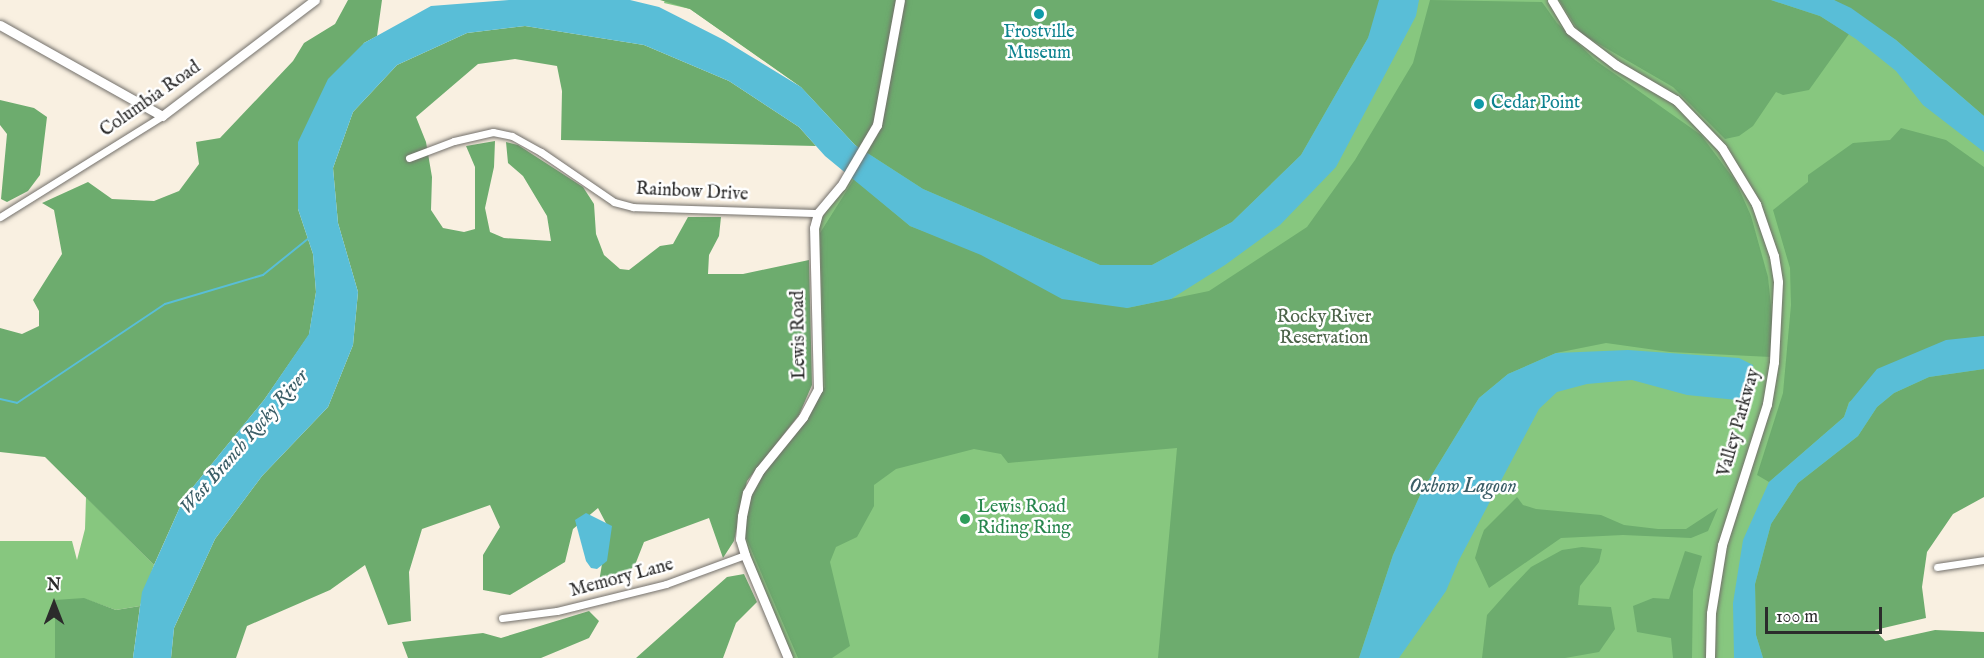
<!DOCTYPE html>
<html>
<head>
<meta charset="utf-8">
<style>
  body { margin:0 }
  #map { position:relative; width:1984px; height:658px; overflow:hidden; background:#f9f0e1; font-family:"IM FELL English",serif }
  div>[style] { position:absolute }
  .green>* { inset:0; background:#87c77f }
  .forest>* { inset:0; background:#6dac6e }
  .water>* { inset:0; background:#59bed7 }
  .stream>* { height:2px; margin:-1px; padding:0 1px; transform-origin:1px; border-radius:1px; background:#59bed7 }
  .roads { filter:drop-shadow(0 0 2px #73706b) drop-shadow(0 0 2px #73706b) }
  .minor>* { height:7px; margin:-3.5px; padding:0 3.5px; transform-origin:3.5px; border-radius:3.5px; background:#fff }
  .tertiary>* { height:9px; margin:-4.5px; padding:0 4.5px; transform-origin:4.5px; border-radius:4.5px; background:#fff }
  .dots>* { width:16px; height:16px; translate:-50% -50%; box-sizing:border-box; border:3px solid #fff; border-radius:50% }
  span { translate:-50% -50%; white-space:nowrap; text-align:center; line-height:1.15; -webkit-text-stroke:5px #fff; paint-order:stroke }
  .culture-label { font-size:18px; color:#0d838f }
  .left { translate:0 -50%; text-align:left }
  .street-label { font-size:18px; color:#2b2b2b }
  .park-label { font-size:18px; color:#4b6248 }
  .leisure-label { font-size:18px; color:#27864d }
  .water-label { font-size:20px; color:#3b5e67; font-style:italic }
  .north { position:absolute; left:24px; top:574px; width:60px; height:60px; -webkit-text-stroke:4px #fff; paint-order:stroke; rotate:0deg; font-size:16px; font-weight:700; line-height:24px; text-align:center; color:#2b2b2b }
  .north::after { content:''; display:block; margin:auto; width:21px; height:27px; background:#2b2b2b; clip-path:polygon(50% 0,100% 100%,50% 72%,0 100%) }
  .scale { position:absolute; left:1765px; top:607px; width:117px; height:27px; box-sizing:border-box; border:3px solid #2b2b2b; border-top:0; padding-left:8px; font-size:18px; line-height:21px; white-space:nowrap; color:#2b2b2b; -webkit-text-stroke:4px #fff; paint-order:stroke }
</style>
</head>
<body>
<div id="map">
  <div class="green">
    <div style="clip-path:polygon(665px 0,1920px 0,1984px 48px,1984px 470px,1844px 658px,788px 658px,740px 543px,821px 397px,814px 231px,862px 152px,801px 87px,690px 9px,664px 3px)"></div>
    <div style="clip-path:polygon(86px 497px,154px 565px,140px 606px,116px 610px,85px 599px,97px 658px,0 658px,0 541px,72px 541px,77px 560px,85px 529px)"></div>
  </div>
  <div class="forest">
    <div style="clip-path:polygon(348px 0,382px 0,377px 36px,364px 43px,298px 209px,313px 254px,316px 292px,309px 335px,264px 400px,184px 498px,154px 565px,45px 457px,0 452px,0 328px,22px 334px,39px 326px,39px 311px,33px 300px,62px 254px,54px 210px,42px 203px,88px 182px,112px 199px,154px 201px,179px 191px,199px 164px,196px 142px,220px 138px,293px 61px,304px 43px,335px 24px)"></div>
    <div style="clip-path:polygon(660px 0,1384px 0,1368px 38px,1301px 155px,1232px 222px,1152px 265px,1100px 265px,923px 189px,855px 145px,801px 87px,690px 9px)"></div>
    <div style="clip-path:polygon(1430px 0,1542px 2px,1557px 23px,1595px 60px,1701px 135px,1736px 182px,1751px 216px,1768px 277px,1773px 325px,1771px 357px,1670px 352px,1606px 343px,1556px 353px,1508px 374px,1479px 398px,1422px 491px,1393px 555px,1359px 658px,1158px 658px,1177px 448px,1008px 463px,1001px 454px,974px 449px,896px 469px,874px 485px,874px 506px,857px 537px,836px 547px,830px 562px,850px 646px,832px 658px,798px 658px,744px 533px,752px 489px,825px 387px,820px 233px,854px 179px,910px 226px,1127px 308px,1209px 291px,1307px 227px,1355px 160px,1413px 63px)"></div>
    <div style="clip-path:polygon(1559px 0,1771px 0,1820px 16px,1849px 34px,1809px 90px,1783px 95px,1776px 92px,1753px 126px,1739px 136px,1725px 139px,1673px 87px,1580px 33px)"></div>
    <div style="clip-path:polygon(1834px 0,1984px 0,1984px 116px,1896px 40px)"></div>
    <div style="clip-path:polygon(525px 26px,644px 45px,729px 81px,799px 127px,816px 146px,561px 140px,562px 91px,557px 66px,515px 59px,478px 64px,416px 117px,426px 142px,432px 177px,431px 210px,443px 228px,464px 232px,475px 229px,475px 167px,466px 146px,495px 141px,494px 167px,485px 208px,490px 232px,504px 238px,551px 241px,547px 216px,523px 176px,508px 163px,506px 142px,518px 145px,583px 187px,594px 204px,596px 234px,604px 255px,620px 269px,629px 270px,660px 246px,673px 244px,688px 217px,721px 217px,719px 236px,709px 255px,708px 274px,743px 274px,809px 260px,812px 385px,799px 415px,747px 481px,734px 541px,723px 558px,709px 518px,644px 542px,635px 565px,619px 581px,599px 582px,608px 527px,598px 508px,573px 529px,565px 562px,510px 595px,483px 590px,483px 555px,500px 527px,490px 505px,422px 529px,409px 572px,411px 621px,388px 625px,365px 565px,330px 590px,247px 626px,236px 658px,171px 658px,174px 628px,215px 539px,262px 476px,328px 407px,353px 345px,358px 292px,338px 223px,333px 168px,353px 112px,397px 65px,467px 33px)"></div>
    <div style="clip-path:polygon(0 100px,34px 108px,47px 117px,40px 175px,28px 191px,7px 202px,1px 199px,7px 134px,0 125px)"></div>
    <div style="clip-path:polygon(1901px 128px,1946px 140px,1984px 167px,1984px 336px,1971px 338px,1849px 402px,1844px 417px,1769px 482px,1757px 475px,1783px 393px,1791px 305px,1790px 268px,1773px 210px,1808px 182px,1808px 175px,1853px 143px,1890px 140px)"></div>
    <div style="clip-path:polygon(1984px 369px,1984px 497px,1953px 514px,1927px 552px,1922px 587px,1926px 618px,1875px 630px,1885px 641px,1935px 630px,1984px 632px,1984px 658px,1763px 658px,1756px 635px,1755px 584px,1771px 524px,1798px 483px,1858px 436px,1877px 407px,1894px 393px,1929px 377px)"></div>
    <div style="clip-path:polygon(1517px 497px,1523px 505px,1536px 509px,1601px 515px,1624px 525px,1658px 529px,1686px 529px,1718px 508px,1708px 531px,1691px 538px,1623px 535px,1561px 538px,1489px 588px,1475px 558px,1480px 541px,1484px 530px)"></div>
    <div style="clip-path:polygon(1582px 547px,1602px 549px,1599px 562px,1580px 586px,1578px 605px,1611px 607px,1615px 629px,1599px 652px,1565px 658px,1482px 658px,1487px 615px,1511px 588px,1531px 567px,1562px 550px)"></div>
    <div style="clip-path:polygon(1685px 551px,1702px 556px,1693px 590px,1692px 658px,1673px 658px,1671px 638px,1637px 632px,1633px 606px,1653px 598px,1669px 599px)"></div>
    <div style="clip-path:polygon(744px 574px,757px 602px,736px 623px,723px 658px,636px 658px,727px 577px)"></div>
    <div style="clip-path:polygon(84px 598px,116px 610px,140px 606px,133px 658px,55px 658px,55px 600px)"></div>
    <div style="clip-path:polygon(589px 611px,599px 621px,589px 638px,541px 658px,408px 658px,402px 642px,483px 633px,501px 638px)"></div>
  </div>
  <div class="water">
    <div style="clip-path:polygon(509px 0,630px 0,659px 7px,724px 40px,801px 87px,855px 145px,923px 189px,1100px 265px,1152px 265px,1232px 222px,1301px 155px,1368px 38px,1379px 0,1419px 0,1416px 16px,1336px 167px,1280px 225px,1225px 265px,1171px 299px,1127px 308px,1062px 299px,981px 255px,910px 226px,825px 156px,799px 127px,729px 81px,644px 45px,525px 26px,467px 33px,397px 65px,353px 112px,333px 168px,338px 223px,358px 292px,353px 345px,328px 407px,262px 476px,215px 539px,174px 628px,171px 658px,133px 658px,142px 592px,184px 498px,264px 400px,309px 334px,316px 292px,313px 254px,298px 209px,298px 142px,328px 79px,364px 43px,431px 6px)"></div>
    <div style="clip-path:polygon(1771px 0,1834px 0,1851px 8px,1896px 40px,1984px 116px,1984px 152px,1923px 105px,1896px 71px,1856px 39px,1820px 16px)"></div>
    <div style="clip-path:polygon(1984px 336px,1984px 369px,1929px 377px,1894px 393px,1877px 407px,1858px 436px,1798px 483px,1771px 524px,1755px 584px,1756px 635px,1763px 658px,1734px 658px,1733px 603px,1743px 540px,1769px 482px,1844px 417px,1849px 403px,1877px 369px,1946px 340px)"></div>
    <div style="clip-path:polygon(1628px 350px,1739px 358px,1753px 365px,1754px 385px,1746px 399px,1737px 400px,1687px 395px,1632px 380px,1587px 384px,1557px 392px,1539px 409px,1459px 560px,1446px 591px,1399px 658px,1359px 658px,1393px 555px,1422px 491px,1479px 398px,1508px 374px,1556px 353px)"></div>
    <div style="clip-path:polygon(586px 513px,612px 526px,607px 561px,597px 569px,591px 568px,586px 561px,575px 520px)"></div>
  </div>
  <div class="stream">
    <div style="left:0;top:399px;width:17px;rotate:13deg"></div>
    <div style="left:17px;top:403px;width:178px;rotate:-33.8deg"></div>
    <div style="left:165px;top:304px;width:102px;rotate:-16.5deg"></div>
    <div style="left:263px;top:275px;width:59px;rotate:-38.8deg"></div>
  </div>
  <div class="roads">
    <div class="minor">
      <div style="left:409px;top:158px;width:48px;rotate:-20.7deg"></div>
      <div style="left:454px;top:141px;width:40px;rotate:-13deg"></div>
      <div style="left:493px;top:132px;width:19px;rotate:12deg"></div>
      <div style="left:512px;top:136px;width:33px;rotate:29deg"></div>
      <div style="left:541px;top:152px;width:88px;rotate:34.4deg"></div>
      <div style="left:614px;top:202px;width:20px;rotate:15deg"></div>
      <div style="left:633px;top:207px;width:185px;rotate:1.9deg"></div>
      <div style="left:0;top:217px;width:191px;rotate:-31.9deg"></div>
      <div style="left:1937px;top:567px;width:48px;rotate:-8.5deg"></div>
      <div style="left:502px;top:618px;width:55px;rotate:-7.3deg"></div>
      <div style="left:557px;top:611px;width:112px;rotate:-13.9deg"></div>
      <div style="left:666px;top:584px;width:84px;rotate:-20.2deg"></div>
    </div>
    <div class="tertiary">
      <div style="left:1552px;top:0;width:35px;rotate:59deg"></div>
      <div style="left:1570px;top:30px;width:58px;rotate:37.3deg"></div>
      <div style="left:1616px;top:65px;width:69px;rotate:30.3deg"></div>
      <div style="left:1676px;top:100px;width:66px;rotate:46.2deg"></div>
      <div style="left:1722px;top:148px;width:66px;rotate:58.7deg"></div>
      <div style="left:1756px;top:204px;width:55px;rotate:70.9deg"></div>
      <div style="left:1774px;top:256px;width:26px;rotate:81deg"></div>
      <div style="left:1778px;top:282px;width:80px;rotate:92.9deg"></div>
      <div style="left:1774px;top:362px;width:43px;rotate:99.5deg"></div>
      <div style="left:1767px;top:404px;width:148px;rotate:107.7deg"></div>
      <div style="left:1722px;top:545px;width:69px;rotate:99.2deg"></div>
      <div style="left:1711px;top:613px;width:45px;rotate:91.3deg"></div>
      <div style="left:0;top:25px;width:186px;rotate:29.3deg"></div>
      <div style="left:162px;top:116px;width:192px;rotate:-37.2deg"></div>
      <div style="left:788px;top:658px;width:112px;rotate:-112.7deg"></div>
      <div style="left:745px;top:555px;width:17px;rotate:-107deg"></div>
      <div style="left:740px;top:539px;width:23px;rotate:-85deg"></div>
      <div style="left:742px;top:516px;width:24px;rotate:-78deg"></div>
      <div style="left:747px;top:493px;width:26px;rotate:-61deg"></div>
      <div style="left:760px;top:470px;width:68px;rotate:-50.9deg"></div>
      <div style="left:803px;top:417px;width:32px;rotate:-62deg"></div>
      <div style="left:818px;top:389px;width:161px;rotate:-91.4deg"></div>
      <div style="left:814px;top:228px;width:16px;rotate:-75deg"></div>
      <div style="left:818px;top:213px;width:35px;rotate:-50deg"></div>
      <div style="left:841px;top:186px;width:71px;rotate:-59.5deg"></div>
      <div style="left:877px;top:125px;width:127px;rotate:-79.6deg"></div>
    </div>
  </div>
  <div class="dots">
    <div style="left:1039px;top:14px;background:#0f9aa8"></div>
    <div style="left:1479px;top:104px;background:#0f9aa8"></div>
    <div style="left:965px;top:519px;background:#2e9e5b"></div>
  </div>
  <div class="culture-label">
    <span style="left:1039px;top:44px">Frostville<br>Museum</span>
    <span class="left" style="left:1491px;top:104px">Cedar Point</span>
  </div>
  <div class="street-label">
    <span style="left:151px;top:100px;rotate:-35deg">Columbia Road</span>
    <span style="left:692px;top:193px;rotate:3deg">Rainbow Drive</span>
    <span style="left:800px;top:335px;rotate:-91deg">Lewis Road</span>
    <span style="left:1740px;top:423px;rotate:-74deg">Valley Parkway</span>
    <span style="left:622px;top:579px;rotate:-15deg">Memory Lane</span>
  </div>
  <div class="park-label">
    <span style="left:1324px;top:329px">Rocky River<br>Reservation</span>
  </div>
  <div class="leisure-label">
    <span class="left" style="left:977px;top:519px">Lewis Road<br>Riding Ring</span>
  </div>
  <div class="water-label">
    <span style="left:244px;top:442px;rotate:-49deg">West Branch Rocky River</span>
    <span style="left:1463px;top:486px">Oxbow Lagoon</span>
  </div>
  <div class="north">N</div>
  <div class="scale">100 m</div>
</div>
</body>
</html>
